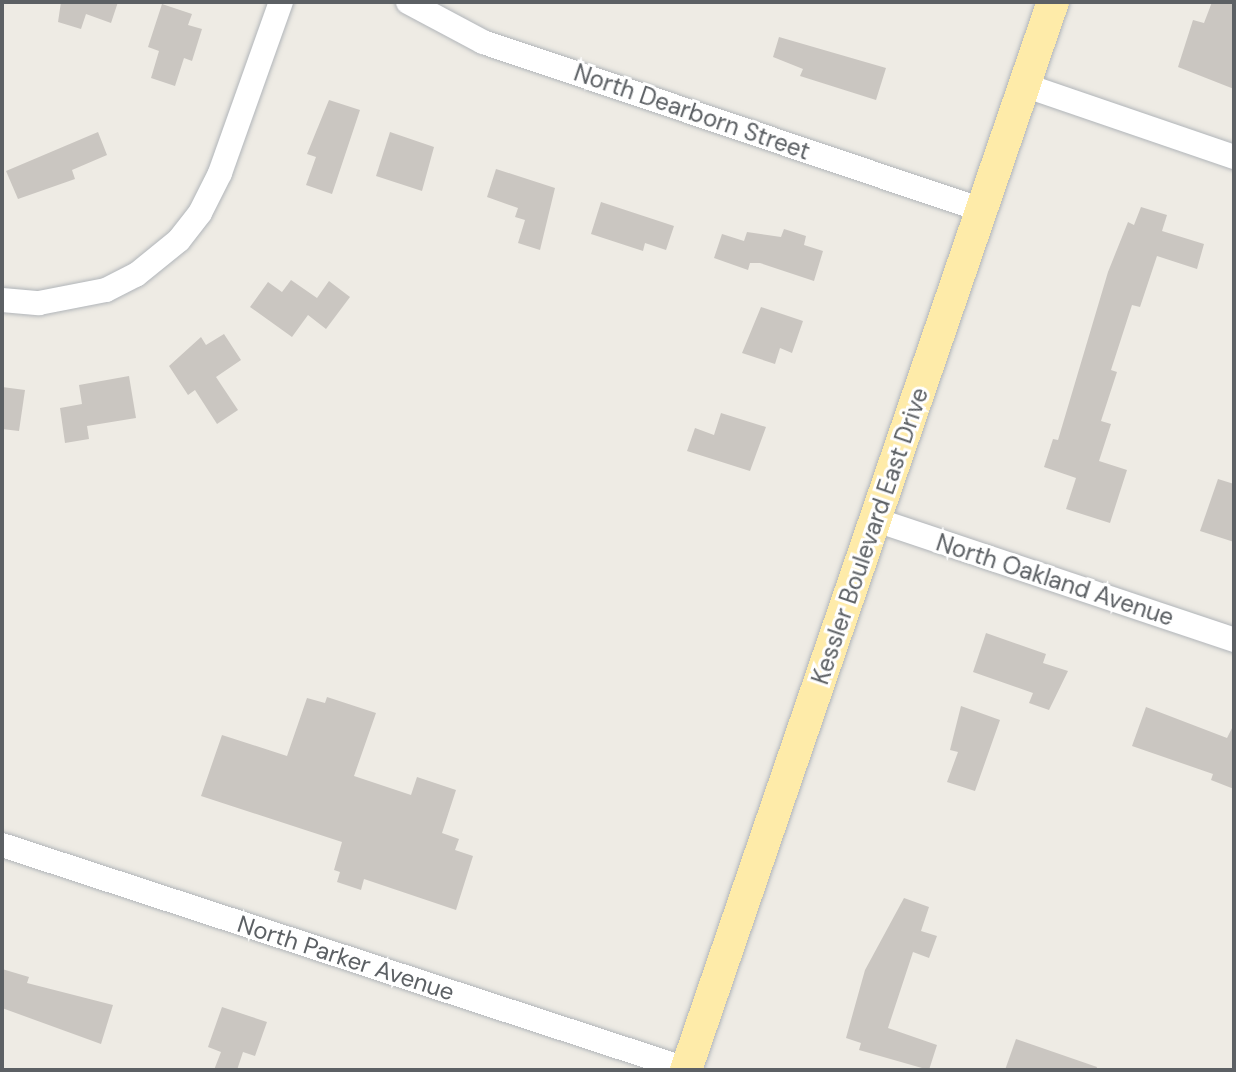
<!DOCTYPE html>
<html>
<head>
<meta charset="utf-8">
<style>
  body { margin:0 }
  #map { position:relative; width:1236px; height:1072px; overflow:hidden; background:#eeebe4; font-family:"DM Sans",sans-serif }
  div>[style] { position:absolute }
  .building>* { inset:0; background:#cac6c1 }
  .roads { filter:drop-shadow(0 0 2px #b1b5b9) drop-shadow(0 0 2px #b1b5b9) }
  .minor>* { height:24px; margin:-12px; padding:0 12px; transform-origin:12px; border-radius:12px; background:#fff }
  .major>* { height:32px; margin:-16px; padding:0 16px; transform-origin:16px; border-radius:16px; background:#feeba9 }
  span { translate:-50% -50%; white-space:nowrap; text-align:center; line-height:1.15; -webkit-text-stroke:6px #fff; paint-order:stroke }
  .street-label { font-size:24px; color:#5c6064 }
  .frame { position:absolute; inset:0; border:4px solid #5c6064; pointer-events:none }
</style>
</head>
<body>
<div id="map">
  <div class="building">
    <div style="clip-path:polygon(61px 2px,118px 2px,111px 23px,86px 14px,81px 29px,58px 22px)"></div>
    <div style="clip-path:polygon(1212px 2px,1234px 2px,1234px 89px,1178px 67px,1193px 20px,1204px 23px)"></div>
    <div style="clip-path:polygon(162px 4px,192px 14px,188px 25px,202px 29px,192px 61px,184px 58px,175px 86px,151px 78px,159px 51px,148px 47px)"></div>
    <div style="clip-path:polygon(779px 37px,886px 68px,876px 100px,800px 76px,803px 69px,773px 57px)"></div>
    <div style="clip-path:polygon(329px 100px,360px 110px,332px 194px,306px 185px,316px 157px,307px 154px)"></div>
    <div style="clip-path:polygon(98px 132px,107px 155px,72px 170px,75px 179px,18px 199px,6px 171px)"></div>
    <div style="clip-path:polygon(390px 132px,434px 147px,422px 191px,376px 176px)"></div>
    <div style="clip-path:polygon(496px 169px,555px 188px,540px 250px,518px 243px,525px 220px,515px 217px,518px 208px,487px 197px)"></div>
    <div style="clip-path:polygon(601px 202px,674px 226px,666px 250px,645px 243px,643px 251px,591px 234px)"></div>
    <div style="clip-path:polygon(1141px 207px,1167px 215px,1162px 231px,1204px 244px,1197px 269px,1157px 256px,1140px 307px,1132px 305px,1111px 370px,1117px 372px,1101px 421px,1111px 424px,1099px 461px,1127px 470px,1110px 523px,1066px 509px,1076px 478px,1044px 467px,1053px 439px,1058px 440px,1108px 272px,1128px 222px,1134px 225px)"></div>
    <div style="clip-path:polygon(784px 229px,806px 236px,804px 245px,823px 251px,814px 281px,760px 263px,750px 263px,748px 270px,714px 258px,722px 234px,744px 241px,747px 232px,781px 237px)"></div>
    <div style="clip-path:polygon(291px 280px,317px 298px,329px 281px,350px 297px,326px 329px,308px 315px,292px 337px,250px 307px,268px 282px,282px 292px)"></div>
    <div style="clip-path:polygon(761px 307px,803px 321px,792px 353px,780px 348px,775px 364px,742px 353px)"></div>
    <div style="clip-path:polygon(224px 334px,241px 360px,216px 377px,238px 410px,217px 424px,195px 390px,188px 395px,169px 366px,201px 337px,206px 345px)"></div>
    <div style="clip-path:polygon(129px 376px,136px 418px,87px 426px,89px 439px,65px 443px,60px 408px,82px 404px,79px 385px)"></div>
    <div style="clip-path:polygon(2px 387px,25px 390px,19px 431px,2px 429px)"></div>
    <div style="clip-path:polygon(721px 413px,766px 427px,750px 471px,687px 451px,695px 428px,714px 435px)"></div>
    <div style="clip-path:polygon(1218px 479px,1234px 484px,1234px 542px,1200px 531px)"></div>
    <div style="clip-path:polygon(986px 633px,1046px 654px,1043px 663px,1068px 671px,1049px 710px,1029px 703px,1033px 693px,973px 672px)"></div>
    <div style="clip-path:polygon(327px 697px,376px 713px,354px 776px,411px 795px,417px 777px,456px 790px,442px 833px,459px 839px,455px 850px,473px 856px,456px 910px,364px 879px,361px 890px,337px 882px,340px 872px,334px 870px,342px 842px,201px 796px,222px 735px,287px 756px,307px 698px,325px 703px)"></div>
    <div style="clip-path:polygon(961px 706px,1000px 720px,975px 791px,947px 782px,958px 752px,950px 750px)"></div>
    <div style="clip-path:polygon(1146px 707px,1227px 738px,1234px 724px,1234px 789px,1211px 780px,1213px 774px,1132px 746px)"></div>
    <div style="clip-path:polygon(904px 898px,929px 907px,921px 931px,937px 936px,929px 958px,913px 952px,888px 1028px,937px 1045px,929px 1070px,859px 1050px,861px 1043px,846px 1038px,865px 970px)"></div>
    <div style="clip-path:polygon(2px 969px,29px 977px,27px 983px,113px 1005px,101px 1044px,2px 1008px)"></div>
    <div style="clip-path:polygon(222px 1007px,267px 1022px,255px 1056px,243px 1052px,237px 1070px,214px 1070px,221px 1052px,208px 1047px)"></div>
    <div style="clip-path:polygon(1016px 1039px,1097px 1067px,1096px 1070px,1005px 1070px)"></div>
  </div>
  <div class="roads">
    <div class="minor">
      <div style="left:408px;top:2px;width:85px;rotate:28.1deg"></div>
      <div style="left:483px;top:42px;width:527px;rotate:18.61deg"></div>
      <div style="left:1024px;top:85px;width:222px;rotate:18.9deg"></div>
      <div style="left:2px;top:300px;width:37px;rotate:5deg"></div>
      <div style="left:39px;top:303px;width:68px;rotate:-11deg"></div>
      <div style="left:106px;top:290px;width:34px;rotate:-27deg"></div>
      <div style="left:136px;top:275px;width:55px;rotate:-39.1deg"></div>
      <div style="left:179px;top:240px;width:34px;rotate:-52deg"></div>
      <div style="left:200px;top:213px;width:45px;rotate:-63.4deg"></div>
      <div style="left:220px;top:173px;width:182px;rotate:-70.4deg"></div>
      <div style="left:876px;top:520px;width:378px;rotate:18.5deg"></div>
      <div style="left:2px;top:845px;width:723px;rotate:18.13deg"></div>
    </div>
    <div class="major">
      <div style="left:686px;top:1070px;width:1129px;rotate:-71.04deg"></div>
    </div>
  </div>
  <div class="street-label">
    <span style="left:692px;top:112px;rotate:19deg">North Dearborn Street</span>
    <span style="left:870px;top:536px;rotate:-71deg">Kessler Boulevard East Drive</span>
    <span style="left:1055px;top:580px;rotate:18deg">North Oakland Avenue</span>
    <span style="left:346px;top:958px;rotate:18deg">North Parker Avenue</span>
  </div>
  <div class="frame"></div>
</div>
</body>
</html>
